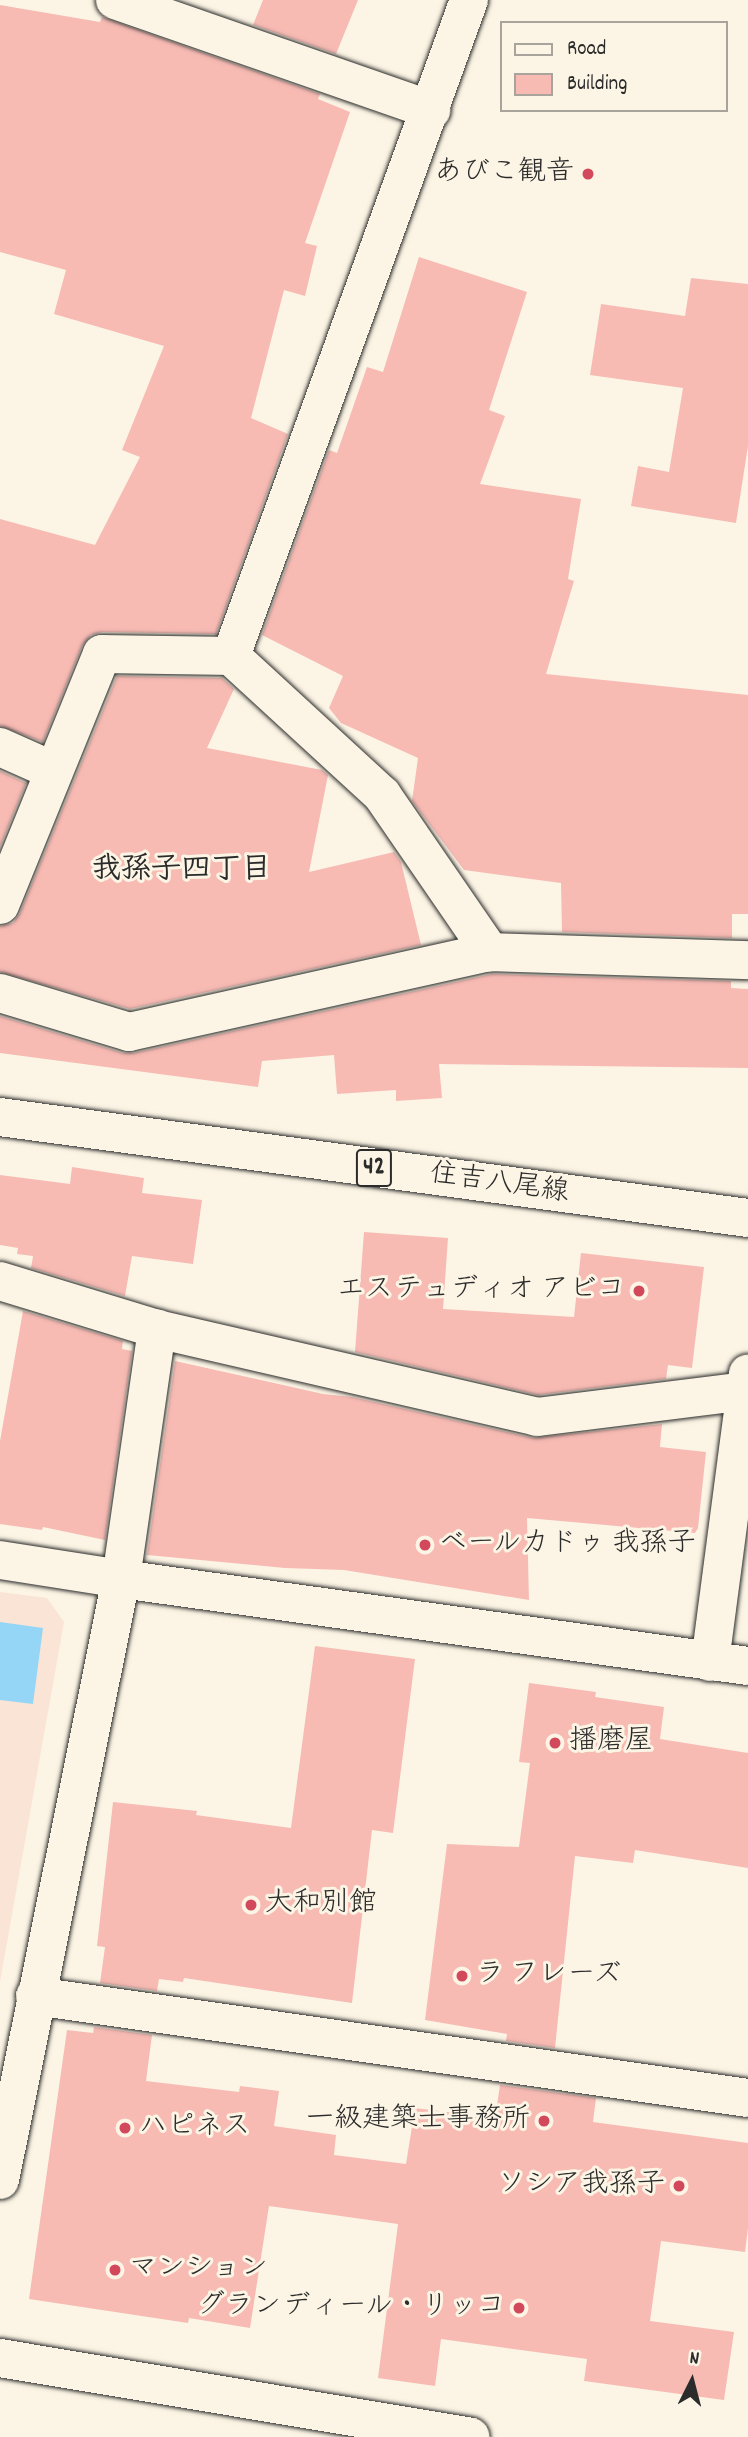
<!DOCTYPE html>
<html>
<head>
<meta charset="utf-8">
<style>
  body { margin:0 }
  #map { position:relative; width:748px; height:2437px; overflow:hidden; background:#fcf5e5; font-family:Dekko,"Klee One",sans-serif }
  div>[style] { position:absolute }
  .built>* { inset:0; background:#fae4d6 }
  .water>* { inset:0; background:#95d5f6 }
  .building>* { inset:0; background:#f7bbb4 }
  .roads { filter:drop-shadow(0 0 2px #2b2b2b) drop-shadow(0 0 2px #2b2b2b) }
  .minor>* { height:38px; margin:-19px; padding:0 19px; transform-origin:19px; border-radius:19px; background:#fcf5e5 }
  .major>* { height:38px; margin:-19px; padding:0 19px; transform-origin:19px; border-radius:19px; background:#fcf5e5 }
  .dots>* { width:19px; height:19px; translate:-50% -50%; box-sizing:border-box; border:4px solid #fcf5e5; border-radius:50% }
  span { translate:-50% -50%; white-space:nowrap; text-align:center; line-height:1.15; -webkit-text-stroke:6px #fcf5e5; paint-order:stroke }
  .shield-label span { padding:2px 5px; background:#fcf5e5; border:2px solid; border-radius:5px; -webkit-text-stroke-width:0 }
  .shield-label { font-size:26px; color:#2b2b2b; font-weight:700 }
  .poi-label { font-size:28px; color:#2b2b2b }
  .right { translate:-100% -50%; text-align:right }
  .left { translate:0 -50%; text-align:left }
  .street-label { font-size:28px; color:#2b2b2b }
  .neighbourhood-label { font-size:30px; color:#2b2b2b; font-weight:700 }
  .legend { position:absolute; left:500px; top:21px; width:228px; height:91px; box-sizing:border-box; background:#fcf5e5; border:2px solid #a8a49b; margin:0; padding:9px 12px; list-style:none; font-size:21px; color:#2b2b2b }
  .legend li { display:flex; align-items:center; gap:14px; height:35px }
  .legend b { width:35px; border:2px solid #a8a49b }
  .north { position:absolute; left:657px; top:2346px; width:70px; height:70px; -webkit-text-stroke:5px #fcf5e5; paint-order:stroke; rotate:6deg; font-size:19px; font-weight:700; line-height:28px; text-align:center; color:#2b2b2b }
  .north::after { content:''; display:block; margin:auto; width:24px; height:32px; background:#2b2b2b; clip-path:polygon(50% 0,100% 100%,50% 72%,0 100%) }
</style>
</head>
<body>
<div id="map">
  <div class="built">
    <div style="clip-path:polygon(0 1592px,47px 1598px,64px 1622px,0 1982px)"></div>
  </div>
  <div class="water">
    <div style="clip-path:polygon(0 1622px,43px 1628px,33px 1704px,0 1700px)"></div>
  </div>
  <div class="building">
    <div style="clip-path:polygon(263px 0,358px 0,336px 54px,253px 25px)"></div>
    <div style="clip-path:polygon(0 5px,100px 22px,102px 17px,320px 94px,318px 99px,350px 112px,305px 243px,317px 246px,305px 296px,284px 290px,251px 418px,288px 434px,216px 634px,102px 632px,91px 635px,82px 646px,43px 742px,0 726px,0 519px,95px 545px,140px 457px,122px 450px,164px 346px,54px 314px,66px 270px,0 252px)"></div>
    <div style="clip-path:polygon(419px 257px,527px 292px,489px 410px,505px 416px,480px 484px,581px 499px,568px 579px,574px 581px,546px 674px,748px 695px,748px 914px,732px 914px,732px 938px,562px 932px,561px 883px,464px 870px,412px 801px,418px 758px,341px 723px,329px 708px,343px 676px,262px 635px,329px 450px,337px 453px,367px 367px,383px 372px)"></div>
    <div style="clip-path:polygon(691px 278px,748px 284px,748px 446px,736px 523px,631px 506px,638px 466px,669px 472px,683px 388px,590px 375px,601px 304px,685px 316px)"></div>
    <div style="clip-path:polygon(117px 676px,222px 678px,234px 689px,207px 748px,322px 770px,328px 775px,309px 872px,394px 852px,401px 862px,421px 945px,130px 1009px,0 972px,0 926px,13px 923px,20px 913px)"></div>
    <div style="clip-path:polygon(0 771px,26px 783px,0 847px)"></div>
    <div style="clip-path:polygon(492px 974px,731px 981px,731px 988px,748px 989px,748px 1068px,439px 1064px,442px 1098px,396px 1101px,396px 1090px,337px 1094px,334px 1055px,262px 1061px,258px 1087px,0 1053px,0 1016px,123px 1053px,134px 1053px)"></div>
    <div style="clip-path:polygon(72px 1167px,144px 1178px,142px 1193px,202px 1200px,193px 1264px,132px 1256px,125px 1296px,31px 1268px,33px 1256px,17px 1254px,18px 1248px,0 1245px,0 1175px,70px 1184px)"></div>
    <div style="clip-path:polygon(364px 1232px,448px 1238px,443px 1309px,574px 1317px,581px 1253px,704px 1267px,692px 1368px,668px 1365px,666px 1379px,538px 1395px,355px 1352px)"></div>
    <div style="clip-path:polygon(23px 1311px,123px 1341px,122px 1349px,132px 1351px,105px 1540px,43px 1527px,42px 1530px,0 1524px,0 1441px)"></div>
    <div style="clip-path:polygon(175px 1361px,323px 1394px,352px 1397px,533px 1438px,662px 1424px,660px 1447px,706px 1452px,698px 1528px,695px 1533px,527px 1518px,529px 1600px,344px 1570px,285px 1568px,147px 1555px)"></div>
    <div style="clip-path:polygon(315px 1646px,415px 1659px,393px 1833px,372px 1830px,352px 2003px,184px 1978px,183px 1982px,159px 1979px,157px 1991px,100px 1983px,105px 1947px,97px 1946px,113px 1802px,197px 1811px,196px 1815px,291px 1828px)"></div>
    <div style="clip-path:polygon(529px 1683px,596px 1692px,595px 1697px,664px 1707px,660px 1739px,748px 1753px,748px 1868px,635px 1850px,633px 1863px,575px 1856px,555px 2048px,506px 2041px,507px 2034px,425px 2020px,447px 1844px,519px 1847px,530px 1763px,519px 1762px)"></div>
    <div style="clip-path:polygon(94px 2027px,152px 2035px,146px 2081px,239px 2092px,240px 2086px,279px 2091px,274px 2126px,336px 2135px,334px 2155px,406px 2164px,415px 2108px,495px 2118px,500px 2085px,596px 2098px,593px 2122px,748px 2143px,748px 2228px,745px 2252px,661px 2241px,650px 2321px,734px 2332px,724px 2400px,584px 2381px,587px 2359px,441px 2339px,435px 2386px,378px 2378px,398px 2224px,269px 2206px,250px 2328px,189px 2318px,188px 2323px,29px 2299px,67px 2030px,93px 2033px)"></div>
  </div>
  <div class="roads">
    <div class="minor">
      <div style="left:115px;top:0;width:335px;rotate:19.2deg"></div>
      <div style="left:231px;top:656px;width:205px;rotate:42.6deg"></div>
      <div style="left:382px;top:795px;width:191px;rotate:55.5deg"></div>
      <div style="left:0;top:747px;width:59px;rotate:24deg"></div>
      <div style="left:0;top:905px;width:271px;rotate:-67.9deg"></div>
      <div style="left:102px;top:654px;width:129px;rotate:0.9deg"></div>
      <div style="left:231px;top:656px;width:698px;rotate:-70.06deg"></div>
      <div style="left:0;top:993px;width:135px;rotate:16.8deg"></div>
      <div style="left:129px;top:1032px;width:370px;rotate:-12.5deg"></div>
      <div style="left:490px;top:952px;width:258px;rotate:1.8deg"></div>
      <div style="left:0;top:1281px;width:164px;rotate:17deg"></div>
      <div style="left:0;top:1560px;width:122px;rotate:8.9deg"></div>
      <div style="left:121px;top:1579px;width:253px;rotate:-81.8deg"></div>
      <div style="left:157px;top:1329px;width:390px;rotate:13deg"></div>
      <div style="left:537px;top:1417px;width:211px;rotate:-7.1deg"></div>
      <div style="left:710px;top:1662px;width:291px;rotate:-82.5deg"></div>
      <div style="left:35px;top:1996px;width:720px;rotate:8.14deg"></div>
      <div style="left:0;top:2180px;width:613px;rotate:-78.62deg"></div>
      <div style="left:121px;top:1579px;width:633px;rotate:7.9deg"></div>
      <div style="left:0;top:2358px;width:477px;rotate:9.5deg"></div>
    </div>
    <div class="major">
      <div style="left:0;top:1117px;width:755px;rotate:7.69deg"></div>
    </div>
  </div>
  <div class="dots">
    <div style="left:588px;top:174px;background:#d1495b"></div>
    <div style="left:639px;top:1291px;background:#d1495b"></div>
    <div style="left:425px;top:1545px;background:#d1495b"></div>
    <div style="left:555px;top:1743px;background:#d1495b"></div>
    <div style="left:251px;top:1905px;background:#d1495b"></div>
    <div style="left:462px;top:1976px;background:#d1495b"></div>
    <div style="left:544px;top:2121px;background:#d1495b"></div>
    <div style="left:125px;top:2128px;background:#d1495b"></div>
    <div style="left:679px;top:2186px;background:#d1495b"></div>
    <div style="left:115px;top:2270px;background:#d1495b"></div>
    <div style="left:519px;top:2308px;background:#d1495b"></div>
  </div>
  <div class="shield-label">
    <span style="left:374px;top:1168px">42</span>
  </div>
  <div class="poi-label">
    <span class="right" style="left:574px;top:174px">あびこ観音</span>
    <span class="right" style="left:625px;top:1291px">エステュディオ アビコ</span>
    <span class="left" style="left:439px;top:1545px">ベールカドゥ 我孫子</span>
    <span class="left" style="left:569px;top:1743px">播磨屋</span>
    <span class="left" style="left:265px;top:1905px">大和別館</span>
    <span class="left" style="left:476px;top:1976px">ラ フレーズ</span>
    <span class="right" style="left:530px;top:2121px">一級建築士事務所</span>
    <span class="left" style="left:139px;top:2128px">ハピネス</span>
    <span class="right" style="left:665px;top:2186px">ソシア我孫子</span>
    <span class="left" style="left:129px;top:2270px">マンション</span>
    <span class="right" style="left:505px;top:2308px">グランディール・リッコ</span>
  </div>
  <div class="street-label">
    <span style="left:499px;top:1185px;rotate:8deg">住吉八尾線</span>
  </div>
  <div class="neighbourhood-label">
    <span style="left:181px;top:872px">我孫子四丁目</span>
  </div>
  <ul class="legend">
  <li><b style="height:9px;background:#fcf5e5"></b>Road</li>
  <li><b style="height:19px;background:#f7bbb4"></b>Building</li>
  </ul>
  <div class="north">N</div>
</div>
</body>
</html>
